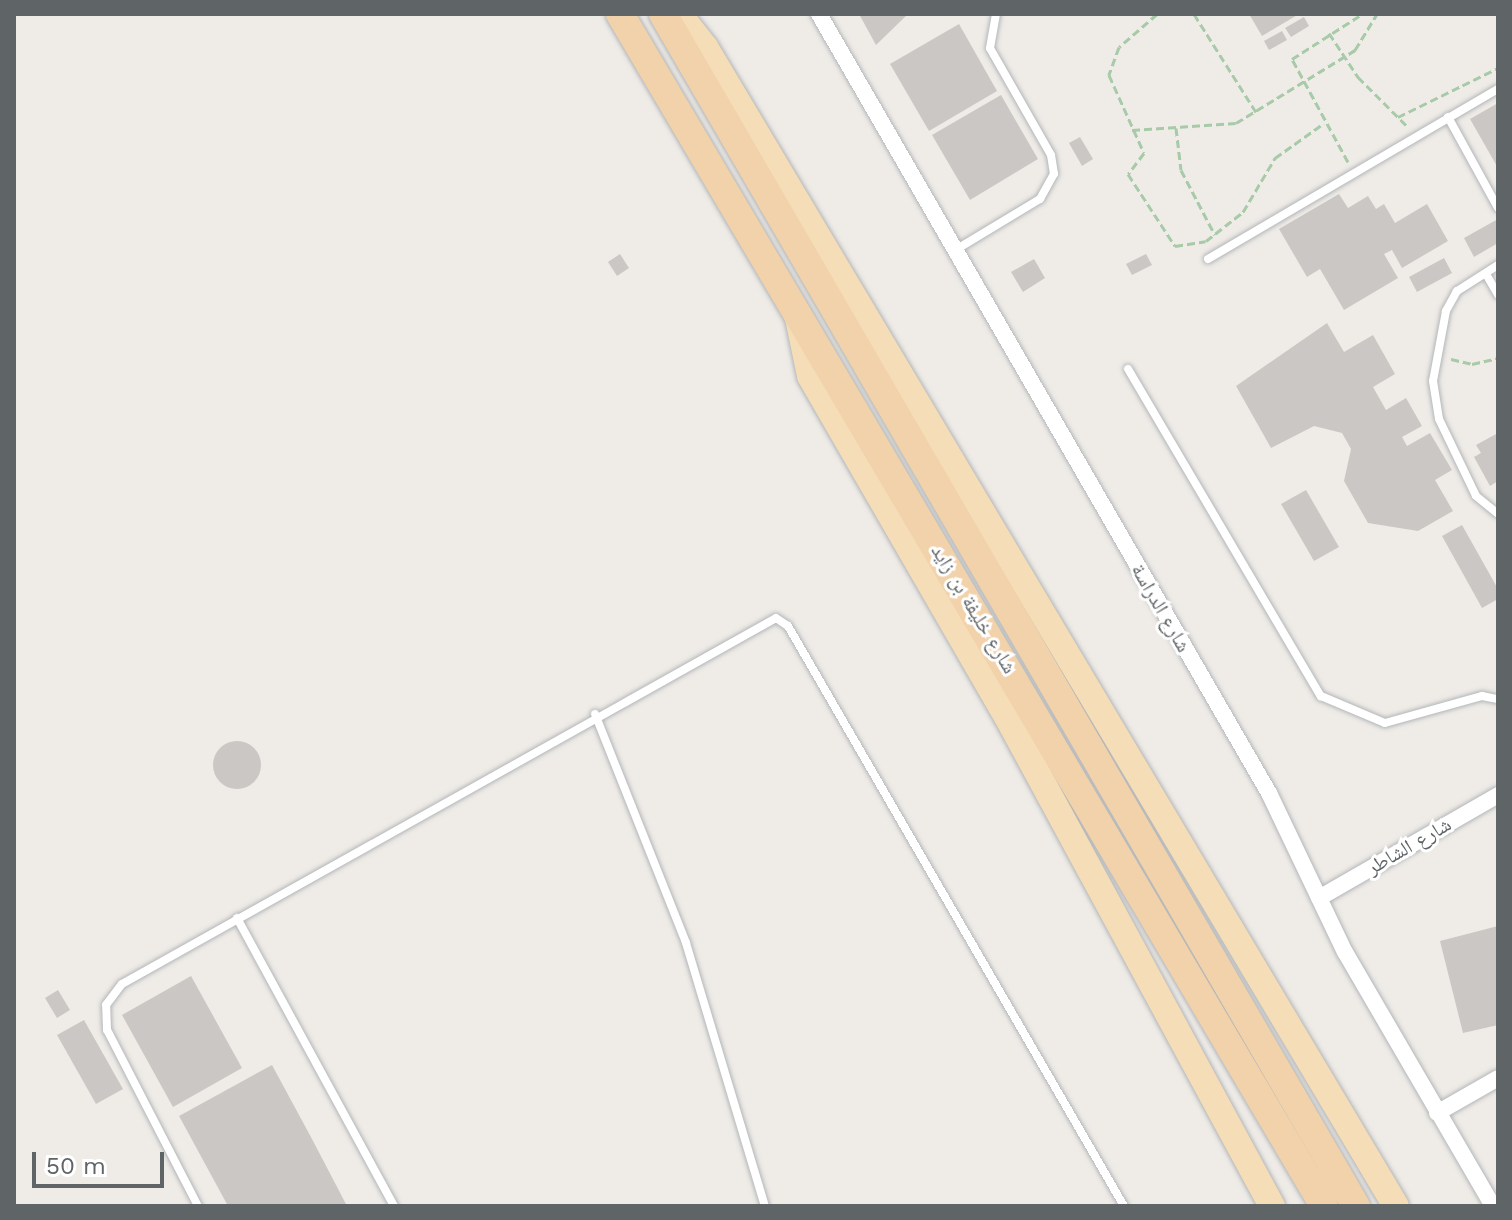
<!DOCTYPE html>
<html>
<head>
<meta charset="utf-8">
<style>
  body { margin:0 }
  #map { position:relative; width:1512px; height:1220px; overflow:hidden; background:#efece8; font-family:"Work Sans","Noto Naskh Arabic",sans-serif }
  div>[style] { position:absolute }
  .building>* { inset:0; background:#cbc7c4 }
  .round { border-radius:50% }
  .path>* { height:3px; margin-top:-1.5px; transform-origin:0; background:repeating-linear-gradient(90deg,#a7caa8 0 8px,transparent 0 12px) }
  .roads { filter:drop-shadow(0 0 2px #b3b6b8) drop-shadow(0 0 2px #b3b6b8) }
  .service>* { height:8px; margin:-4px; padding:0 4px; transform-origin:4px; border-radius:4px; background:#fff }
  .minor>* { height:16px; margin:-8px; padding:0 8px; transform-origin:8px; border-radius:8px; background:#fff }
  .primary>* { height:26px; margin:-13px; padding:0 13px; transform-origin:13px; border-radius:13px; background:#f5ddb7 }
  .trunk>* { height:28px; margin:-14px; padding:0 14px; transform-origin:14px; border-radius:14px; background:#f2d2aa }
  span { translate:-50% -50%; white-space:nowrap; text-align:center; line-height:1.15; -webkit-text-stroke:6px #fff; paint-order:stroke }
  .street-label { font-size:20px; color:#5f6466 }
  .frame { position:absolute; inset:0; border:16px solid #5f6466; pointer-events:none }
  .scale { position:absolute; left:32px; top:1152px; width:132px; height:36px; box-sizing:border-box; border:4px solid #5f6466; border-top:0; padding-left:10px; font-size:24px; line-height:28px; white-space:nowrap; color:#5f6466; -webkit-text-stroke:6px #fff; paint-order:stroke }
</style>
</head>
<body>
<div id="map">
  <div class="building">
    <div style="clip-path:polygon(859px 14px,908px 14px,876px 45px)"></div>
    <div style="clip-path:polygon(1249px 14px,1299px 14px,1262px 36px)"></div>
    <div style="clip-path:polygon(1304px 17px,1309px 26px,1291px 37px,1285px 28px)"></div>
    <div style="clip-path:polygon(959px 24px,997px 91px,929px 131px,890px 64px)"></div>
    <div style="clip-path:polygon(1282px 31px,1287px 40px,1269px 50px,1264px 41px)"></div>
    <div style="clip-path:polygon(1001px 95px,1038px 159px,970px 200px,932px 135px)"></div>
    <div style="clip-path:polygon(1498px 103px,1498px 168px,1470px 119px)"></div>
    <div style="clip-path:polygon(1080px 137px,1093px 159px,1082px 166px,1069px 143px)"></div>
    <div style="clip-path:polygon(1339px 194px,1348px 208px,1368px 196px,1376px 209px,1384px 204px,1395px 223px,1427px 204px,1448px 241px,1402px 268px,1392px 250px,1384px 254px,1398px 278px,1344px 310px,1320px 269px,1307px 277px,1279px 229px)"></div>
    <div style="clip-path:polygon(1498px 219px,1498px 243px,1474px 257px,1464px 238px)"></div>
    <div style="clip-path:polygon(620px 254px,629px 268px,617px 276px,608px 262px)"></div>
    <div style="clip-path:polygon(1146px 254px,1152px 265px,1132px 275px,1126px 264px)"></div>
    <div style="clip-path:polygon(1444px 258px,1452px 273px,1417px 292px,1409px 277px)"></div>
    <div style="clip-path:polygon(1034px 259px,1045px 278px,1023px 292px,1011px 272px)"></div>
    <div style="clip-path:polygon(1327px 323px,1344px 352px,1373px 335px,1395px 374px,1373px 387px,1386px 410px,1406px 398px,1422px 426px,1402px 437px,1407px 446px,1430px 433px,1452px 470px,1435px 480px,1453px 511px,1418px 531px,1368px 523px,1344px 481px,1351px 449px,1342px 433px,1314px 426px,1271px 448px,1236px 386px)"></div>
    <div style="clip-path:polygon(1498px 433px,1498px 481px,1490px 486px,1474px 457px,1481px 453px,1476px 445px)"></div>
    <div style="clip-path:polygon(1306px 490px,1339px 547px,1314px 561px,1281px 504px)"></div>
    <div style="clip-path:polygon(1462px 525px,1498px 589px,1498px 599px,1482px 608px,1442px 536px)"></div>
    <div class="round" style="left:213px;top:741px;width:48px;height:48px"></div>
    <div style="clip-path:polygon(1498px 926px,1498px 1025px,1463px 1033px,1440px 941px)"></div>
    <div style="clip-path:polygon(191px 976px,242px 1068px,173px 1107px,122px 1015px)"></div>
    <div style="clip-path:polygon(58px 990px,70px 1010px,57px 1018px,45px 998px)"></div>
    <div style="clip-path:polygon(84px 1020px,123px 1089px,96px 1104px,57px 1035px)"></div>
    <div style="clip-path:polygon(272px 1065px,312px 1139px,347px 1206px,228px 1206px,179px 1116px)"></div>
  </div>
  <div class="path">
    <div style="left:1157px;top:14px;width:50px;rotate:139deg"></div>
    <div style="left:1119px;top:47px;width:30px;rotate:110deg"></div>
    <div style="left:1109px;top:75px;width:85px;rotate:65.8deg"></div>
    <div style="left:1144px;top:153px;width:26px;rotate:127deg"></div>
    <div style="left:1128px;top:174px;width:86px;rotate:56.9deg"></div>
    <div style="left:1175px;top:246px;width:31px;rotate:-9deg"></div>
    <div style="left:1206px;top:241px;width:47px;rotate:-38.1deg"></div>
    <div style="left:1243px;top:212px;width:63px;rotate:-59.3deg"></div>
    <div style="left:1275px;top:158px;width:60px;rotate:-35.5deg"></div>
    <div style="left:1194px;top:14px;width:116px;rotate:57.7deg"></div>
    <div style="left:1329px;top:33px;width:53px;rotate:56.6deg"></div>
    <div style="left:1358px;top:77px;width:71px;rotate:45deg"></div>
    <div style="left:1398px;top:117px;width:111px;rotate:-26.1deg"></div>
    <div style="left:1176px;top:128px;width:42px;rotate:83.2deg"></div>
    <div style="left:1181px;top:170px;width:73px;rotate:62.4deg"></div>
    <div style="left:1132px;top:130px;width:104px;rotate:-3.9deg"></div>
    <div style="left:1236px;top:123px;width:140px;rotate:-31.5deg"></div>
    <div style="left:1355px;top:50px;width:42px;rotate:-58.6deg"></div>
    <div style="left:1348px;top:162px;width:117px;rotate:-118.5deg"></div>
    <div style="left:1292px;top:59px;width:83px;rotate:-32.7deg"></div>
    <div style="left:1451px;top:359px;width:22px;rotate:13deg"></div>
    <div style="left:1472px;top:364px;width:27px;rotate:-13deg"></div>
  </div>
  <div class="roads">
    <div class="service">
      <div style="left:1448px;top:117px;width:104px;rotate:61.2deg"></div>
      <div style="left:957px;top:249px;width:97px;rotate:-31.1deg"></div>
      <div style="left:1040px;top:199px;width:29px;rotate:-61deg"></div>
      <div style="left:1054px;top:174px;width:19px;rotate:-99deg"></div>
      <div style="left:1051px;top:155px;width:123px;rotate:-119.7deg"></div>
      <div style="left:990px;top:48px;width:35px;rotate:-80deg"></div>
      <div style="left:1208px;top:259px;width:336px;rotate:-30.4deg"></div>
      <div style="left:1498px;top:265px;width:49px;rotate:147.6deg"></div>
      <div style="left:1457px;top:291px;width:23px;rotate:119deg"></div>
      <div style="left:1446px;top:311px;width:71px;rotate:100.5deg"></div>
      <div style="left:1433px;top:381px;width:38px;rotate:81deg"></div>
      <div style="left:1439px;top:419px;width:85px;rotate:64.3deg"></div>
      <div style="left:1476px;top:496px;width:28px;rotate:39deg"></div>
      <div style="left:1486px;top:274px;width:24px;rotate:60deg"></div>
      <div style="left:1128px;top:369px;width:380px;rotate:59.5deg"></div>
      <div style="left:1321px;top:696px;width:69px;rotate:22.9deg"></div>
      <div style="left:1385px;top:723px;width:101px;rotate:-15.6deg"></div>
      <div style="left:1482px;top:696px;width:16px;rotate:11deg"></div>
      <div style="left:595px;top:714px;width:246px;rotate:68.3deg"></div>
      <div style="left:686px;top:943px;width:275px;rotate:73.3deg"></div>
      <div style="left:237px;top:918px;width:328px;rotate:61.4deg"></div>
      <div style="left:198px;top:1206px;width:198px;rotate:-117.3deg"></div>
      <div style="left:107px;top:1030px;width:25px;rotate:-92deg"></div>
      <div style="left:106px;top:1005px;width:26px;rotate:-53deg"></div>
      <div style="left:122px;top:984px;width:749px;rotate:-29.23deg"></div>
      <div style="left:776px;top:618px;width:14px;rotate:34deg"></div>
      <div style="left:788px;top:626px;width:670px;rotate:59.92deg"></div>
    </div>
    <div class="minor">
      <div style="left:819px;top:14px;width:900px;rotate:59.99deg"></div>
      <div style="left:1269px;top:793px;width:176px;rotate:64.5deg"></div>
      <div style="left:1345px;top:952px;width:294px;rotate:59.8deg"></div>
      <div style="left:1319px;top:898px;width:207px;rotate:-29.9deg"></div>
      <div style="left:1437px;top:1113px;width:70px;rotate:-29.8deg"></div>
    </div>
    <div class="primary">
      <div style="left:679px;top:14px;width:42px;rotate:51.8deg"></div>
      <div style="left:705px;top:47px;width:1349px;rotate:59.2deg"></div>
      <div style="left:797px;top:313px;width:64px;rotate:78.3deg"></div>
      <div style="left:810px;top:376px;width:404px;rotate:60deg"></div>
      <div style="left:1012px;top:726px;width:546px;rotate:61.56deg"></div>
    </div>
    <div class="trunk">
      <div style="left:620px;top:14px;width:1384px;rotate:59.43deg"></div>
      <div style="left:663px;top:14px;width:1379px;rotate:59.83deg"></div>
    </div>
  </div>
  <div class="street-label">
    <span style="left:1161px;top:608px;rotate:60deg">شارع الدراسة</span>
    <span style="left:974px;top:609px;rotate:59deg">شارع خليفة بن زايد</span>
    <span style="left:1409px;top:846px;rotate:-30deg">شارع الشاطر</span>
  </div>
  <div class="frame"></div>
  <div class="scale">50 m</div>
</div>
</body>
</html>
